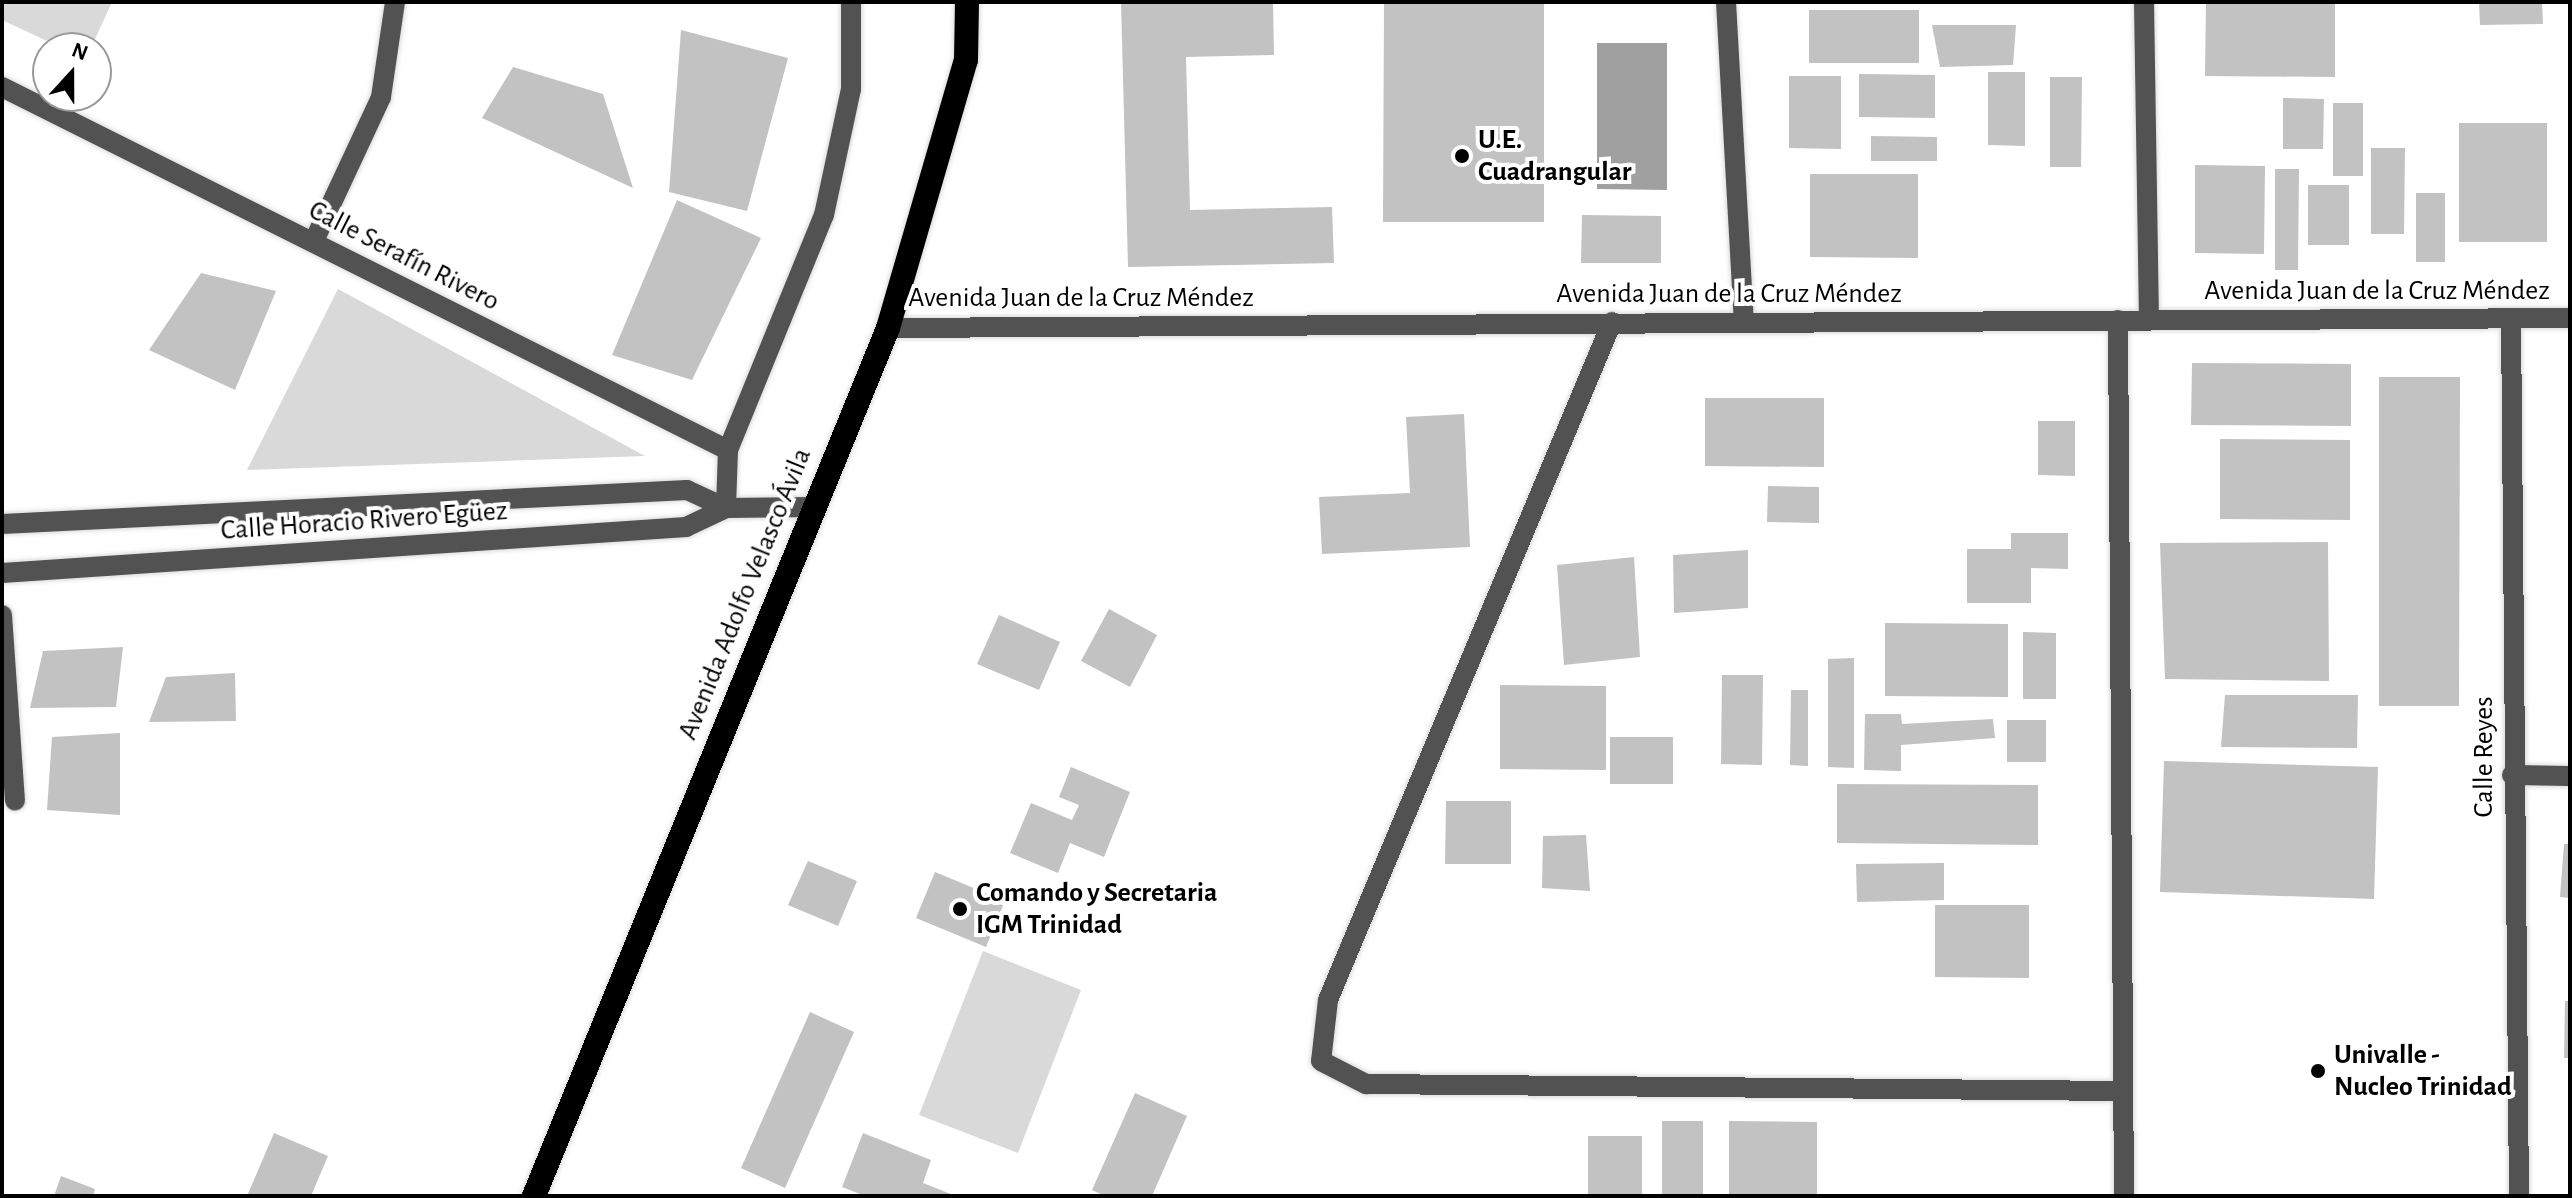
<!DOCTYPE html>
<html>
<head>
<meta charset="utf-8">
<style>
  body { margin:0 }
  #map { position:relative; width:2572px; height:1198px; overflow:hidden; background:#fff; font-family:"Alegreya Sans",sans-serif }
  div>[style] { position:absolute }
  .green>* { inset:0; background:#d9d9d9 }
  .water>* { inset:0; background:#a0a0a0 }
  .building>* { inset:0; background:#c2c2c2 }
  .roads { filter:drop-shadow(0 0 2px #dbdbdb) drop-shadow(0 0 2px #dbdbdb) }
  .minor>* { height:20px; margin:-10px; padding:0 10px; transform-origin:10px; border-radius:10px; background:#525252 }
  .highway>* { height:24px; margin:-12px; padding:0 12px; transform-origin:12px; border-radius:12px; background:#000 }
  .dots>* { width:22px; height:22px; translate:-50% -50%; box-sizing:border-box; border:4px solid #fff; border-radius:50% }
  span { translate:-50% -50%; white-space:nowrap; text-align:center; line-height:1.15; -webkit-text-stroke:8px #fff; paint-order:stroke }
  .poi-label { font-size:28px; color:#000; font-weight:700 }
  .left { translate:0 -50%; text-align:left }
  .street-label { font-size:28px; color:#000 }
  .frame { position:absolute; inset:0; border:4px solid #000; pointer-events:none }
  .north { position:absolute; left:32px; top:32px; width:80px; height:80px; box-sizing:border-box; background:#fff; border:2px solid #999; border-radius:50%; rotate:21deg; font-size:22px; font-weight:700; line-height:32px; text-align:center; color:#000 }
  .north::after { content:''; display:block; margin:auto; width:28px; height:36px; background:#000; clip-path:polygon(50% 0,100% 100%,50% 72%,0 100%) }
</style>
</head>
<body>
<div id="map">
  <div class="green">
    <div style="clip-path:polygon(2px 2px,112px 2px,91px 48px,62px 48px,2px 20px)"></div>
    <div style="clip-path:polygon(338px 289px,645px 456px,247px 470px)"></div>
    <div style="clip-path:polygon(983px 951px,1081px 990px,1018px 1153px,919px 1115px)"></div>
  </div>
  <div class="water">
    <div style="clip-path:polygon(1597px 43px,1667px 43px,1667px 190px,1597px 189px)"></div>
  </div>
  <div class="building">
    <div style="clip-path:polygon(1121px 2px,1273px 2px,1274px 55px,1186px 57px,1190px 210px,1332px 207px,1334px 263px,1128px 267px)"></div>
    <div style="clip-path:polygon(1384px 2px,1544px 2px,1544px 222px,1383px 222px)"></div>
    <div style="clip-path:polygon(2206px 2px,2335px 2px,2335px 77px,2205px 76px)"></div>
    <div style="clip-path:polygon(2479px 2px,2542px 2px,2543px 24px,2480px 25px)"></div>
    <div style="clip-path:polygon(1809px 10px,1919px 10px,1919px 63px,1809px 63px)"></div>
    <div style="clip-path:polygon(1932px 25px,2016px 25px,2013px 65px,1940px 67px)"></div>
    <div style="clip-path:polygon(681px 30px,788px 58px,747px 211px,669px 192px)"></div>
    <div style="clip-path:polygon(513px 67px,603px 94px,633px 188px,482px 118px)"></div>
    <div style="clip-path:polygon(1988px 72px,2025px 72px,2025px 146px,1988px 145px)"></div>
    <div style="clip-path:polygon(1859px 74px,1935px 75px,1935px 118px,1859px 117px)"></div>
    <div style="clip-path:polygon(1789px 76px,1841px 76px,1841px 149px,1789px 148px)"></div>
    <div style="clip-path:polygon(2050px 77px,2082px 77px,2081px 167px,2050px 167px)"></div>
    <div style="clip-path:polygon(2283px 98px,2324px 99px,2323px 149px,2283px 149px)"></div>
    <div style="clip-path:polygon(2333px 103px,2363px 103px,2363px 176px,2333px 176px)"></div>
    <div style="clip-path:polygon(2459px 123px,2547px 123px,2547px 242px,2459px 242px)"></div>
    <div style="clip-path:polygon(1871px 136px,1937px 137px,1937px 161px,1871px 161px)"></div>
    <div style="clip-path:polygon(2371px 148px,2405px 148px,2404px 234px,2371px 234px)"></div>
    <div style="clip-path:polygon(2195px 165px,2265px 166px,2264px 254px,2195px 253px)"></div>
    <div style="clip-path:polygon(2275px 169px,2299px 169px,2298px 270px,2275px 270px)"></div>
    <div style="clip-path:polygon(1810px 174px,1918px 174px,1918px 258px,1810px 257px)"></div>
    <div style="clip-path:polygon(2308px 185px,2349px 185px,2349px 245px,2308px 245px)"></div>
    <div style="clip-path:polygon(2416px 193px,2445px 193px,2445px 262px,2416px 262px)"></div>
    <div style="clip-path:polygon(677px 200px,761px 238px,692px 380px,612px 355px)"></div>
    <div style="clip-path:polygon(1582px 215px,1661px 216px,1661px 263px,1581px 263px)"></div>
    <div style="clip-path:polygon(201px 273px,276px 291px,235px 390px,149px 350px)"></div>
    <div style="clip-path:polygon(2192px 363px,2351px 364px,2351px 426px,2191px 425px)"></div>
    <div style="clip-path:polygon(2379px 377px,2460px 377px,2459px 706px,2379px 706px)"></div>
    <div style="clip-path:polygon(1705px 398px,1824px 398px,1824px 467px,1705px 466px)"></div>
    <div style="clip-path:polygon(1464px 414px,1470px 547px,1322px 554px,1319px 497px,1410px 493px,1406px 417px)"></div>
    <div style="clip-path:polygon(2038px 421px,2075px 421px,2075px 476px,2038px 475px)"></div>
    <div style="clip-path:polygon(2220px 439px,2350px 440px,2350px 520px,2220px 519px)"></div>
    <div style="clip-path:polygon(1768px 486px,1819px 487px,1819px 523px,1767px 522px)"></div>
    <div style="clip-path:polygon(2011px 533px,2068px 533px,2068px 569px,2031px 568px,2031px 603px,1967px 603px,1967px 549px,2011px 549px)"></div>
    <div style="clip-path:polygon(2328px 542px,2329px 681px,2165px 679px,2160px 543px)"></div>
    <div style="clip-path:polygon(1748px 550px,1748px 608px,1674px 613px,1673px 555px)"></div>
    <div style="clip-path:polygon(1634px 557px,1640px 657px,1564px 665px,1557px 565px)"></div>
    <div style="clip-path:polygon(1109px 609px,1157px 635px,1130px 687px,1081px 661px)"></div>
    <div style="clip-path:polygon(999px 615px,1060px 642px,1039px 690px,977px 664px)"></div>
    <div style="clip-path:polygon(1885px 623px,2008px 624px,2008px 697px,1885px 696px)"></div>
    <div style="clip-path:polygon(2023px 632px,2056px 633px,2056px 699px,2023px 699px)"></div>
    <div style="clip-path:polygon(123px 647px,116px 707px,30px 708px,43px 651px)"></div>
    <div style="clip-path:polygon(1854px 658px,1854px 768px,1828px 767px,1828px 659px)"></div>
    <div style="clip-path:polygon(235px 673px,236px 721px,149px 722px,166px 677px)"></div>
    <div style="clip-path:polygon(1722px 675px,1763px 675px,1762px 765px,1721px 764px)"></div>
    <div style="clip-path:polygon(1500px 685px,1606px 686px,1606px 770px,1500px 769px)"></div>
    <div style="clip-path:polygon(1791px 690px,1808px 690px,1808px 766px,1790px 765px)"></div>
    <div style="clip-path:polygon(2225px 695px,2358px 695px,2357px 748px,2221px 747px)"></div>
    <div style="clip-path:polygon(1865px 714px,1901px 714px,1902px 724px,1993px 719px,1995px 738px,1901px 745px,1901px 771px,1864px 770px)"></div>
    <div style="clip-path:polygon(2007px 720px,2046px 720px,2046px 762px,2007px 762px)"></div>
    <div style="clip-path:polygon(120px 733px,120px 815px,47px 810px,52px 737px)"></div>
    <div style="clip-path:polygon(1610px 737px,1673px 737px,1673px 784px,1610px 784px)"></div>
    <div style="clip-path:polygon(2164px 761px,2378px 767px,2374px 899px,2160px 892px)"></div>
    <div style="clip-path:polygon(1071px 767px,1130px 792px,1104px 857px,1070px 843px,1058px 873px,1010px 853px,1031px 803px,1072px 820px,1079px 805px,1059px 797px)"></div>
    <div style="clip-path:polygon(1837px 784px,2038px 785px,2038px 845px,1837px 843px)"></div>
    <div style="clip-path:polygon(1446px 801px,1511px 801px,1511px 864px,1445px 864px)"></div>
    <div style="clip-path:polygon(1586px 835px,1590px 891px,1542px 888px,1543px 836px)"></div>
    <div style="clip-path:polygon(2564px 844px,2570px 844px,2570px 898px,2560px 897px)"></div>
    <div style="clip-path:polygon(808px 861px,857px 881px,838px 926px,788px 905px)"></div>
    <div style="clip-path:polygon(1944px 863px,1944px 900px,1857px 902px,1856px 864px)"></div>
    <div style="clip-path:polygon(935px 872px,1005px 901px,986px 947px,916px 918px)"></div>
    <div style="clip-path:polygon(1935px 905px,2029px 905px,2029px 978px,1935px 977px)"></div>
    <div style="clip-path:polygon(2565px 1001px,2570px 1001px,2570px 1058px,2564px 1058px)"></div>
    <div style="clip-path:polygon(810px 1012px,854px 1032px,785px 1188px,741px 1168px)"></div>
    <div style="clip-path:polygon(1135px 1093px,1187px 1116px,1152px 1196px,1105px 1196px,1092px 1190px)"></div>
    <div style="clip-path:polygon(1662px 1121px,1703px 1121px,1703px 1196px,1662px 1196px)"></div>
    <div style="clip-path:polygon(1729px 1121px,1817px 1122px,1817px 1196px,1729px 1196px)"></div>
    <div style="clip-path:polygon(274px 1133px,328px 1156px,311px 1196px,247px 1196px)"></div>
    <div style="clip-path:polygon(863px 1133px,931px 1160px,923px 1183px,956px 1196px,865px 1196px,842px 1187px)"></div>
    <div style="clip-path:polygon(1588px 1136px,1642px 1136px,1642px 1196px,1588px 1196px)"></div>
    <div style="clip-path:polygon(61px 1176px,95px 1189px,93px 1196px,54px 1196px)"></div>
  </div>
  <div class="roads">
    <div class="minor">
      <div style="left:1726px;top:2px;width:320px;rotate:86.8deg"></div>
      <div style="left:2144px;top:2px;width:318px;rotate:89.1deg"></div>
      <div style="left:2px;top:87px;width:812px;rotate:26.57deg"></div>
      <div style="left:728px;top:450px;width:58px;rotate:92deg"></div>
      <div style="left:314px;top:241px;width:159px;rotate:-65deg"></div>
      <div style="left:381px;top:97px;width:96px;rotate:-81.6deg"></div>
      <div style="left:2511px;top:318px;width:878px;rotate:89.48deg"></div>
      <div style="left:2118px;top:320px;width:876px;rotate:89.61deg"></div>
      <div style="left:1612px;top:322px;width:735px;rotate:112.73deg"></div>
      <div style="left:1328px;top:1000px;width:61px;rotate:96.5deg"></div>
      <div style="left:1321px;top:1061px;width:51px;rotate:27.1deg"></div>
      <div style="left:1366px;top:1084px;width:756px;rotate:0.53deg"></div>
      <div style="left:888px;top:328px;width:1682px;rotate:-0.34deg"></div>
      <div style="left:728px;top:450px;width:254px;rotate:-67.8deg"></div>
      <div style="left:824px;top:215px;width:129px;rotate:-77.9deg"></div>
      <div style="left:851px;top:89px;width:87px;rotate:-90deg"></div>
      <div style="left:2px;top:524px;width:686px;rotate:-2.84deg"></div>
      <div style="left:687px;top:490px;width:43px;rotate:24.8deg"></div>
      <div style="left:2px;top:573px;width:686px;rotate:-3.85deg"></div>
      <div style="left:686px;top:527px;width:44px;rotate:-25.4deg"></div>
      <div style="left:726px;top:508px;width:86px;rotate:-0.7deg"></div>
      <div style="left:2px;top:615px;width:186px;rotate:86deg"></div>
      <div style="left:2512px;top:775px;width:58px;rotate:1deg"></div>
    </div>
    <div class="highway">
      <div style="left:534px;top:1196px;width:937px;rotate:-67.81deg"></div>
      <div style="left:888px;top:328px;width:279px;rotate:-73.8deg"></div>
      <div style="left:966px;top:60px;width:58px;rotate:-89deg"></div>
    </div>
  </div>
  <div class="dots">
    <div style="left:1462px;top:156px;background:#000"></div>
    <div style="left:960px;top:909px;background:#000"></div>
    <div style="left:2318px;top:1071px;background:#000"></div>
  </div>
  <div class="poi-label">
    <span class="left" style="left:1478px;top:156px">U.E.<br>Cuadrangular</span>
    <span class="left" style="left:976px;top:909px">Comando y Secretaria<br>IGM Trinidad</span>
    <span class="left" style="left:2334px;top:1071px">Univalle -<br>Nucleo Trinidad</span>
  </div>
  <div class="street-label">
    <span style="left:404px;top:256px;rotate:27deg">Calle Serafín Rivero</span>
    <span style="left:2377px;top:291px">Avenida Juan de la Cruz Méndez</span>
    <span style="left:1729px;top:294px">Avenida Juan de la Cruz Méndez</span>
    <span style="left:1081px;top:298px">Avenida Juan de la Cruz Méndez</span>
    <span style="left:364px;top:521px;rotate:-4deg">Calle Horacio Rivero Egüez</span>
    <span style="left:745px;top:594px;rotate:-68deg">Avenida Adolfo Velasco Ávila</span>
    <span style="left:2484px;top:757px;rotate:-90deg">Calle Reyes</span>
  </div>
  <div class="frame"></div>
  <div class="north">N</div>
</div>
</body>
</html>
